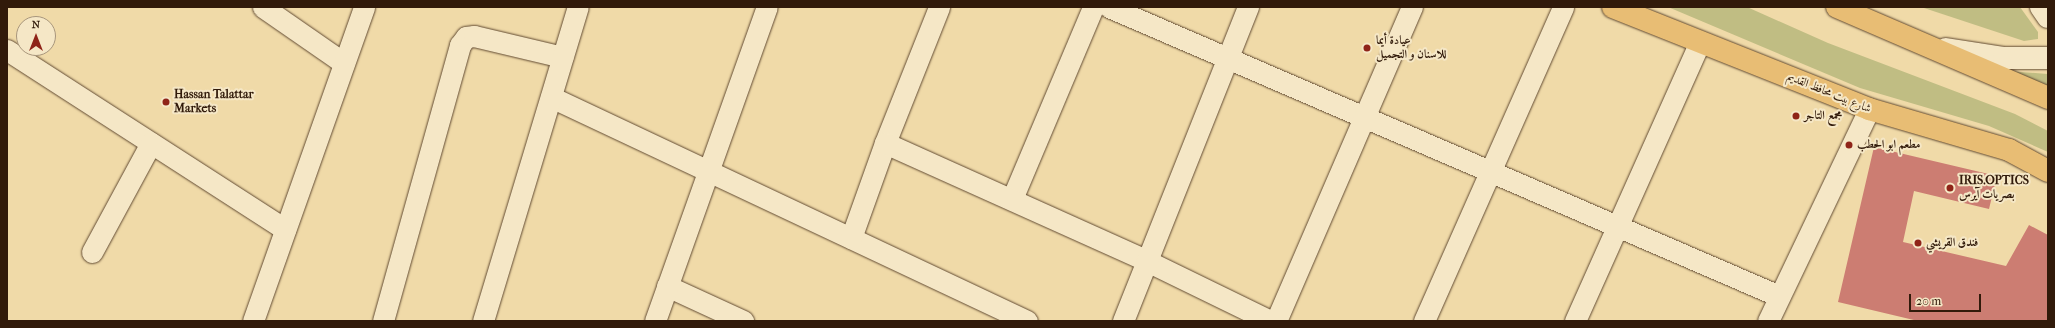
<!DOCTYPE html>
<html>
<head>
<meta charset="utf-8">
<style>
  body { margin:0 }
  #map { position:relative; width:2055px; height:328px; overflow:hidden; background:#f0daa8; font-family:"IM FELL French Canon",Amiri,serif }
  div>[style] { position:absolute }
  .green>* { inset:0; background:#c0bd83 }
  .building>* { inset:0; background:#cc7d72 }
  .roads { filter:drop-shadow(0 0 1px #614a32) drop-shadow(0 0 1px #614a32) }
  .minor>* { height:21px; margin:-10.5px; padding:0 10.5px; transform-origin:10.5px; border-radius:10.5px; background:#f5e7c6 }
  .secondary>* { height:22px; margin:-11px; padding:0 11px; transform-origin:11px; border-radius:11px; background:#f5e7c6 }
  .primary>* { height:22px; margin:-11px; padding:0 11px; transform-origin:11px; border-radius:11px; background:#e8bd74 }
  .dots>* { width:11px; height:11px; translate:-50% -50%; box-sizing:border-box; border:2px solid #f5e7c6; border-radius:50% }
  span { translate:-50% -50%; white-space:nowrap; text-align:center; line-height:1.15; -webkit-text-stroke:4px #f5e7c6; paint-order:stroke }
  .poi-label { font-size:12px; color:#311a0a; font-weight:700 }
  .left { translate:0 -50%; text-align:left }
  .street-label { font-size:12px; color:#311a0a }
  .frame { position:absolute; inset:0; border:8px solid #311a0a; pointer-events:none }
  .north { position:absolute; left:16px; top:16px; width:40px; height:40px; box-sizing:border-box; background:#f5e7c6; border:1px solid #a7957b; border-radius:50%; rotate:0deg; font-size:11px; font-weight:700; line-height:16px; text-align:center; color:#311a0a }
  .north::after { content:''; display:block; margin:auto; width:14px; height:18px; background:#8f2418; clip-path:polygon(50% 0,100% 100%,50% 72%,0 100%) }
  .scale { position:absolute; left:1909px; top:294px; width:72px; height:18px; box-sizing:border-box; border:2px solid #311a0a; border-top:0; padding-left:5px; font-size:12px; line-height:14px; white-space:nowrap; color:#311a0a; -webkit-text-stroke:3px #f5e7c6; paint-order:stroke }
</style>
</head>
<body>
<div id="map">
  <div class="green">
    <div style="clip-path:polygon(1668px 7px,1747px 7px,1828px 43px,2015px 114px,2048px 131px,2048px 152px,1989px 126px,1860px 88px)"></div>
    <div style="clip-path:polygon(1921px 7px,2020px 7px,2038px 32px,2038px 39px,2024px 41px)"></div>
    <div style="clip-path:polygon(2006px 71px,2048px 74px,2048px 88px)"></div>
  </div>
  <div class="building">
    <div style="clip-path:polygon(1874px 147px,1997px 176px,1989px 209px,1914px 191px,1903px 242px,2006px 266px,2029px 225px,2048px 235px,2048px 321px,1918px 321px,1838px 302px)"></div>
  </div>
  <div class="roads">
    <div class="minor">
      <div style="left:263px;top:7px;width:98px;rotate:34.7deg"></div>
      <div style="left:1109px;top:7px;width:730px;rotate:23.33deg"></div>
      <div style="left:7px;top:50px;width:331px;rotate:32.8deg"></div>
      <div style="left:551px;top:97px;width:526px;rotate:25.2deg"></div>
      <div style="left:885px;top:143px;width:146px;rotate:-68.3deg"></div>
      <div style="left:1012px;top:199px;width:208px;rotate:-67.1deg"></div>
      <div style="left:851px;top:238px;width:101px;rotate:-70.3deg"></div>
      <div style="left:885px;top:143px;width:287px;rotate:24.2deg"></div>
      <div style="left:1147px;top:261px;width:137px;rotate:26deg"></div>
      <div style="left:92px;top:252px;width:124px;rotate:-61.6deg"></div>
      <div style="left:667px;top:286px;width:84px;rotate:24.7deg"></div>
      <div style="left:253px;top:321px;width:333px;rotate:-70.5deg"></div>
      <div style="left:383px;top:321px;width:287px;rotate:-74.4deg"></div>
      <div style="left:460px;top:45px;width:10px;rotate:-53deg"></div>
      <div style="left:466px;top:37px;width:8px;rotate:-7deg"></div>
      <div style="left:474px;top:36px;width:91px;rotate:13.3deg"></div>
      <div style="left:483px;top:321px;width:328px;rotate:-73.2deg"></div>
      <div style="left:655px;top:321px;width:333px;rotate:-70.4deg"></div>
      <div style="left:1123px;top:321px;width:338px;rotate:-68.3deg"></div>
      <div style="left:1276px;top:321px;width:342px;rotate:-66.6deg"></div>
      <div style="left:1424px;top:321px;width:343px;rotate:-66.1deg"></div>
      <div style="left:1575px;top:321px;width:306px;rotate:-65.9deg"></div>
      <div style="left:1768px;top:321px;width:235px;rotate:-64.5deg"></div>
    </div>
    <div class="secondary">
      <div style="left:2041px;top:7px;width:12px;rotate:55deg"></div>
      <div style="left:1946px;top:49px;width:59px;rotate:8.8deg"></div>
      <div style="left:2004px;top:58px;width:44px"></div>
    </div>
    <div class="primary">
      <div style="left:1613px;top:7px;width:276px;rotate:21.7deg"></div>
      <div style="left:1869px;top:109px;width:146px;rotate:16.3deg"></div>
      <div style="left:2009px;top:150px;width:44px;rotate:28.3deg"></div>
      <div style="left:1837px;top:7px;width:230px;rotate:23.3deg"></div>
    </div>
  </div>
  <div class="dots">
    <div style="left:1367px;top:48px;background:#8f2418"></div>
    <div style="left:166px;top:102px;background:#8f2418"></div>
    <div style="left:1796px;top:116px;background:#8f2418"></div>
    <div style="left:1849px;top:145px;background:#8f2418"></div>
    <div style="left:1950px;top:188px;background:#8f2418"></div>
    <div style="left:1918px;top:243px;background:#8f2418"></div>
  </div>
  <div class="poi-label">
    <span class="left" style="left:1376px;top:48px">عيادة أيما<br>للاسنان و التجميل</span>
    <span class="left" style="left:174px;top:102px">Hassan Talattar<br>Markets</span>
    <span class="left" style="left:1804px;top:116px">مجمع التاجر</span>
    <span class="left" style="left:1857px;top:145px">مطعم ابو الحطب</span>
    <span class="left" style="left:1959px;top:188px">IRIS.OPTICS<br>بصريات آيرس</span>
    <span class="left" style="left:1926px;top:243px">فندق القريشي</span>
  </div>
  <div class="street-label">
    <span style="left:1829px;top:93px;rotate:22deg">شارع بيت محافظ القديم</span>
  </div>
  <div class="frame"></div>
  <div class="north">N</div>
  <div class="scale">20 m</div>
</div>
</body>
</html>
